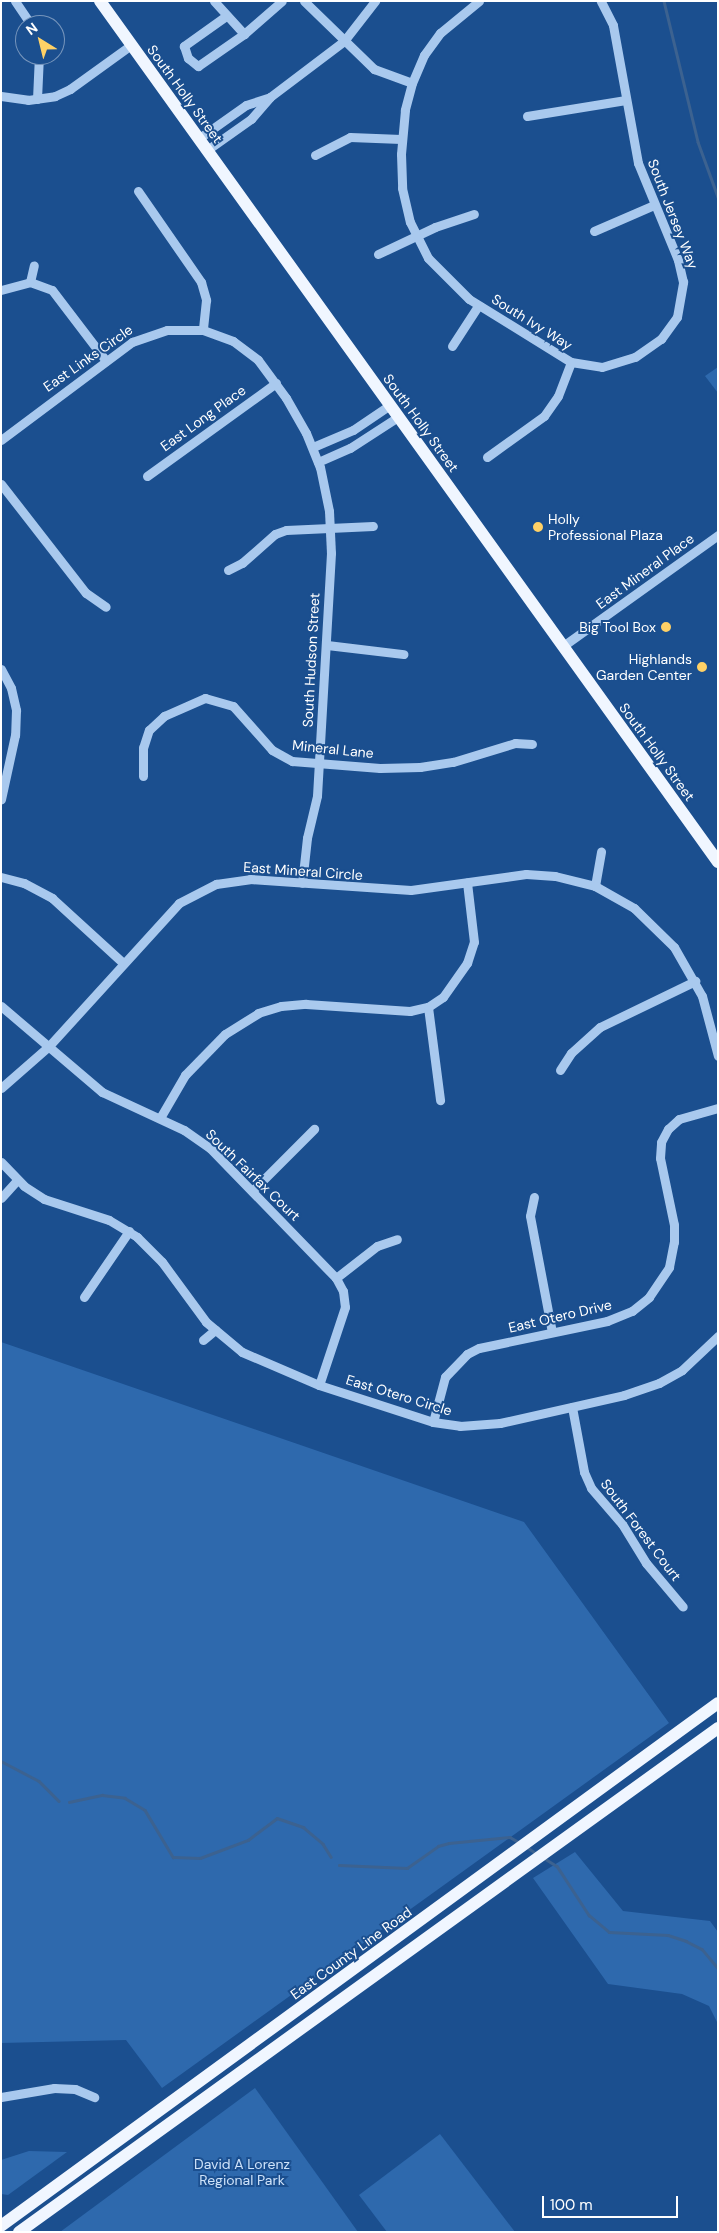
<!DOCTYPE html>
<html>
<head>
<meta charset="utf-8">
<style>
  body { margin:0 }
  #map { position:relative; width:719px; height:2233px; overflow:hidden; background:#1b4f8f; font-family:"DM Sans",sans-serif }
  div>[style] { position:absolute }
  .green>* { inset:0; background:#2e69ad }
  .stream>* { height:2.5px; margin:-1.25px; padding:0 1.25px; transform-origin:1.25px; border-radius:1.25px; background:#3c6290 }
  .minor>* { height:9px; margin:-4.5px; padding:0 4.5px; transform-origin:4.5px; border-radius:4.5px; background:#a9c9ee }
  .major>* { height:12px; margin:-6px; padding:0 6px; transform-origin:6px; border-radius:6px; background:#f0f6ff }
  .dots>* { width:14px; height:14px; translate:-50% -50%; box-sizing:border-box; border:2px solid #1b4f8f; border-radius:50% }
  span { translate:-50% -50%; white-space:nowrap; text-align:center; line-height:1.15; -webkit-text-stroke:4px #1b4f8f; paint-order:stroke }
  .street-label { font-size:14px; color:#fff }
  .poi-label { font-size:14px; color:#fff }
  .left { translate:0 -50%; text-align:left }
  .right { translate:-100% -50%; text-align:right }
  .park-label { font-size:14px; color:#cfe3fa }
  .frame { position:absolute; inset:0; border:2px solid #fff; pointer-events:none }
  .north { position:absolute; left:15px; top:15px; width:50px; height:50px; box-sizing:border-box; background:#1b4f8f; border:1px solid #7695bc; border-radius:50%; rotate:324deg; font-size:14px; font-weight:700; line-height:20px; text-align:center; color:#fff }
  .north::after { content:''; display:block; margin:auto; width:18px; height:22px; background:#ffd166; clip-path:polygon(50% 0,100% 100%,50% 72%,0 100%) }
  .scale { position:absolute; left:542px; top:2196px; width:136px; height:22px; box-sizing:border-box; border:2px solid #fff; border-top:0; padding-left:6px; font-size:15px; line-height:18px; white-space:nowrap; color:#fff; -webkit-text-stroke:4px #1b4f8f; paint-order:stroke }
</style>
</head>
<body>
<div id="map">
  <div class="green">
    <div style="clip-path:polygon(718px 367px,718px 393px,705px 376px)"></div>
    <div style="clip-path:polygon(1px 1342px,524px 1522px,669px 1723px,162px 2088px,126px 2040px,1px 2043px)"></div>
    <div style="clip-path:polygon(575px 1852px,623px 1911px,710px 1921px,718px 1932px,718px 2024px,709px 2006px,682px 1994px,608px 1984px,533px 1878px)"></div>
    <div style="clip-path:polygon(255px 2088px,358px 2232px,60px 2232px)"></div>
    <div style="clip-path:polygon(440px 2134px,515px 2232px,387px 2232px,359px 2195px)"></div>
    <div style="clip-path:polygon(29px 2151px,67px 2152px,8px 2195px,1px 2194px,1px 2160px)"></div>
  </div>
  <div class="stream">
    <div style="left:664px;top:1px;width:145px;rotate:76.4deg"></div>
    <div style="left:698px;top:142px;width:59px;rotate:70deg"></div>
    <div style="left:1px;top:1761px;width:43px;rotate:27.8deg"></div>
    <div style="left:39px;top:1781px;width:28px;rotate:45deg"></div>
    <div style="left:69px;top:1802px;width:34px;rotate:-12deg"></div>
    <div style="left:102px;top:1795px;width:23px;rotate:7deg"></div>
    <div style="left:125px;top:1798px;width:23px;rotate:31deg"></div>
    <div style="left:145px;top:1810px;width:55px;rotate:59.2deg"></div>
    <div style="left:173px;top:1857px;width:27px;rotate:2deg"></div>
    <div style="left:200px;top:1858px;width:51px;rotate:-20.6deg"></div>
    <div style="left:248px;top:1840px;width:36px;rotate:-37deg"></div>
    <div style="left:277px;top:1818px;width:28px;rotate:19deg"></div>
    <div style="left:303px;top:1827px;width:26px;rotate:40deg"></div>
    <div style="left:323px;top:1844px;width:15px;rotate:58deg"></div>
    <div style="left:527px;top:1847px;width:12px;rotate:35deg"></div>
    <div style="left:544px;top:1858px;width:15px;rotate:32deg"></div>
    <div style="left:557px;top:1866px;width:59px;rotate:56.9deg"></div>
    <div style="left:589px;top:1915px;width:26px;rotate:40deg"></div>
    <div style="left:609px;top:1932px;width:59px;rotate:2.9deg"></div>
    <div style="left:668px;top:1935px;width:19px;rotate:18deg"></div>
    <div style="left:686px;top:1941px;width:18px;rotate:27deg"></div>
    <div style="left:702px;top:1949px;width:25px;rotate:50deg"></div>
    <div style="left:339px;top:1865px;width:68px;rotate:2.5deg"></div>
    <div style="left:407px;top:1868px;width:38px;rotate:-35deg"></div>
    <div style="left:438px;top:1846px;width:11px;rotate:-15deg"></div>
    <div style="left:449px;top:1843px;width:61px;rotate:-5.6deg"></div>
    <div style="left:510px;top:1837px;width:12px;rotate:31deg"></div>
  </div>
  <div class="minor">
    <div style="left:15px;top:1px;width:29px;rotate:56deg"></div>
    <div style="left:214px;top:1px;width:45px;rotate:47.7deg"></div>
    <div style="left:244px;top:34px;width:50px;rotate:-41deg"></div>
    <div style="left:304px;top:1px;width:98px;rotate:44.2deg"></div>
    <div style="left:374px;top:69px;width:40px;rotate:20.2deg"></div>
    <div style="left:479px;top:1px;width:50px;rotate:140.6deg"></div>
    <div style="left:440px;top:33px;width:27px;rotate:126deg"></div>
    <div style="left:424px;top:55px;width:30px;rotate:113deg"></div>
    <div style="left:412px;top:83px;width:28px;rotate:105deg"></div>
    <div style="left:405px;top:110px;width:44px;rotate:95.2deg"></div>
    <div style="left:401px;top:154px;width:34px;rotate:88deg"></div>
    <div style="left:402px;top:188px;width:35px;rotate:77deg"></div>
    <div style="left:410px;top:222px;width:40px;rotate:63.4deg"></div>
    <div style="left:428px;top:258px;width:58px;rotate:45deg"></div>
    <div style="left:469px;top:299px;width:120px;rotate:31.7deg"></div>
    <div style="left:571px;top:362px;width:31px;rotate:9deg"></div>
    <div style="left:602px;top:367px;width:34px;rotate:-17deg"></div>
    <div style="left:635px;top:357px;width:32px;rotate:-35deg"></div>
    <div style="left:661px;top:339px;width:27px;rotate:-54deg"></div>
    <div style="left:677px;top:317px;width:36px;rotate:-80deg"></div>
    <div style="left:683px;top:282px;width:23px;rotate:-103deg"></div>
    <div style="left:678px;top:260px;width:105px;rotate:-112.4deg"></div>
    <div style="left:638px;top:163px;width:140px;rotate:-100.3deg"></div>
    <div style="left:613px;top:25px;width:27px;rotate:-117deg"></div>
    <div style="left:226px;top:16px;width:52px;rotate:144.5deg"></div>
    <div style="left:184px;top:46px;width:13px;rotate:72deg"></div>
    <div style="left:188px;top:58px;width:13px;rotate:39deg"></div>
    <div style="left:198px;top:66px;width:56px;rotate:-34.8deg"></div>
    <div style="left:1px;top:96px;width:27px;rotate:8deg"></div>
    <div style="left:28px;top:100px;width:27px;rotate:-8deg"></div>
    <div style="left:55px;top:96px;width:17px;rotate:-25deg"></div>
    <div style="left:70px;top:89px;width:75px;rotate:-35.8deg"></div>
    <div style="left:37px;top:99px;width:44px;rotate:-87.4deg"></div>
    <div style="left:527px;top:116px;width:100px;rotate:-9.2deg"></div>
    <div style="left:198px;top:139px;width:59px;rotate:-35.3deg"></div>
    <div style="left:246px;top:105px;width:25px;rotate:-18deg"></div>
    <div style="left:207px;top:150px;width:54px;rotate:-35.2deg"></div>
    <div style="left:251px;top:119px;width:29px;rotate:-49deg"></div>
    <div style="left:270px;top:97px;width:93px;rotate:-37.1deg"></div>
    <div style="left:344px;top:41px;width:51px;rotate:-52.2deg"></div>
    <div style="left:315px;top:155px;width:39px;rotate:-27deg"></div>
    <div style="left:350px;top:137px;width:51px;rotate:2.2deg"></div>
    <div style="left:138px;top:191px;width:111px;rotate:55.3deg"></div>
    <div style="left:201px;top:282px;width:19px;rotate:74deg"></div>
    <div style="left:206px;top:300px;width:30px;rotate:96deg"></div>
    <div style="left:594px;top:231px;width:65px;rotate:-23.4deg"></div>
    <div style="left:378px;top:254px;width:63px;rotate:-25.3deg"></div>
    <div style="left:435px;top:227px;width:41px;rotate:-18.4deg"></div>
    <div style="left:30px;top:282px;width:17px;rotate:-77deg"></div>
    <div style="left:1px;top:290px;width:30px;rotate:-15deg"></div>
    <div style="left:30px;top:282px;width:23px;rotate:20deg"></div>
    <div style="left:52px;top:290px;width:89px;rotate:52.7deg"></div>
    <div style="left:452px;top:346px;width:48px;rotate:-57deg"></div>
    <div style="left:1px;top:440px;width:164px;rotate:-36.8deg"></div>
    <div style="left:132px;top:342px;width:37px;rotate:-19deg"></div>
    <div style="left:167px;top:330px;width:36px"></div>
    <div style="left:203px;top:330px;width:32px;rotate:20deg"></div>
    <div style="left:233px;top:341px;width:31px;rotate:37deg"></div>
    <div style="left:258px;top:360px;width:47px;rotate:53.6deg"></div>
    <div style="left:286px;top:398px;width:40px;rotate:60.3deg"></div>
    <div style="left:306px;top:433px;width:37px;rotate:68deg"></div>
    <div style="left:320px;top:467px;width:45px;rotate:78.4deg"></div>
    <div style="left:329px;top:511px;width:42px;rotate:87.3deg"></div>
    <div style="left:331px;top:553px;width:243px;rotate:93.3deg"></div>
    <div style="left:317px;top:796px;width:43px;rotate:103.4deg"></div>
    <div style="left:307px;top:838px;width:45px;rotate:96.3deg"></div>
    <div style="left:313px;top:447px;width:43px;rotate:-23deg"></div>
    <div style="left:353px;top:430px;width:45px;rotate:-34deg"></div>
    <div style="left:487px;top:457px;width:70px;rotate:-35.7deg"></div>
    <div style="left:544px;top:416px;width:24px;rotate:-55deg"></div>
    <div style="left:558px;top:396px;width:36px;rotate:-69deg"></div>
    <div style="left:318px;top:462px;width:35px;rotate:-24deg"></div>
    <div style="left:350px;top:448px;width:57px;rotate:-32.9deg"></div>
    <div style="left:147px;top:476px;width:159px;rotate:-35.8deg"></div>
    <div style="left:1px;top:484px;width:138px;rotate:52.1deg"></div>
    <div style="left:86px;top:593px;width:24px;rotate:35deg"></div>
    <div style="left:228px;top:570px;width:16px;rotate:-27deg"></div>
    <div style="left:242px;top:563px;width:44px;rotate:-41.3deg"></div>
    <div style="left:275px;top:534px;width:12px;rotate:-20deg"></div>
    <div style="left:286px;top:530px;width:87px;rotate:-2.6deg"></div>
    <div style="left:327px;top:645px;width:77px;rotate:6.8deg"></div>
    <div style="left:563px;top:646px;width:191px;rotate:-35.6deg"></div>
    <div style="left:1px;top:669px;width:21px;rotate:62deg"></div>
    <div style="left:11px;top:688px;width:23px;rotate:77deg"></div>
    <div style="left:16px;top:710px;width:25px;rotate:92deg"></div>
    <div style="left:15px;top:735px;width:66px;rotate:102.3deg"></div>
    <div style="left:143px;top:776px;width:28px;rotate:-90deg"></div>
    <div style="left:143px;top:748px;width:19px;rotate:-72deg"></div>
    <div style="left:149px;top:730px;width:21px;rotate:-43deg"></div>
    <div style="left:164px;top:716px;width:45px;rotate:-23.7deg"></div>
    <div style="left:205px;top:698px;width:29px;rotate:16deg"></div>
    <div style="left:233px;top:706px;width:59px;rotate:48.4deg"></div>
    <div style="left:272px;top:750px;width:23px;rotate:29deg"></div>
    <div style="left:292px;top:761px;width:88px;rotate:4.5deg"></div>
    <div style="left:380px;top:768px;width:40px;rotate:-1.4deg"></div>
    <div style="left:420px;top:767px;width:33px;rotate:-9deg"></div>
    <div style="left:453px;top:762px;width:65px;rotate:-17deg"></div>
    <div style="left:515px;top:743px;width:17px;rotate:3deg"></div>
    <div style="left:1px;top:877px;width:24px;rotate:15deg"></div>
    <div style="left:24px;top:883px;width:32px;rotate:28deg"></div>
    <div style="left:52px;top:898px;width:95px;rotate:42.4deg"></div>
    <div style="left:595px;top:886px;width:35px;rotate:-80deg"></div>
    <div style="left:1px;top:1006px;width:133px;rotate:40.4deg"></div>
    <div style="left:102px;top:1092px;width:90px;rotate:24.9deg"></div>
    <div style="left:184px;top:1130px;width:32px;rotate:35deg"></div>
    <div style="left:210px;top:1148px;width:181px;rotate:45.9deg"></div>
    <div style="left:336px;top:1278px;width:15px;rotate:62deg"></div>
    <div style="left:343px;top:1291px;width:16px;rotate:83deg"></div>
    <div style="left:345px;top:1307px;width:82px;rotate:108.4deg"></div>
    <div style="left:428px;top:1007px;width:94px;rotate:82.6deg"></div>
    <div style="left:560px;top:1070px;width:20px;rotate:-57deg"></div>
    <div style="left:571px;top:1053px;width:39px;rotate:-42deg"></div>
    <div style="left:600px;top:1027px;width:106px;rotate:-25.8deg"></div>
    <div style="left:1px;top:1088px;width:64px;rotate:-41.2deg"></div>
    <div style="left:49px;top:1046px;width:193px;rotate:-47.7deg"></div>
    <div style="left:179px;top:903px;width:42px;rotate:-27.2deg"></div>
    <div style="left:216px;top:884px;width:34px;rotate:-8deg"></div>
    <div style="left:250px;top:879px;width:161px;rotate:3.9deg"></div>
    <div style="left:411px;top:890px;width:116px;rotate:-7.9deg"></div>
    <div style="left:526px;top:874px;width:29px;rotate:4deg"></div>
    <div style="left:555px;top:876px;width:41px;rotate:14deg"></div>
    <div style="left:595px;top:886px;width:45px;rotate:29.4deg"></div>
    <div style="left:634px;top:908px;width:56px;rotate:44.3deg"></div>
    <div style="left:674px;top:947px;width:56px;rotate:60.3deg"></div>
    <div style="left:702px;top:996px;width:62px;rotate:75.1deg"></div>
    <div style="left:160px;top:1118px;width:50px;rotate:-59.8deg"></div>
    <div style="left:185px;top:1075px;width:57px;rotate:-45.7deg"></div>
    <div style="left:225px;top:1034px;width:39px;rotate:-32deg"></div>
    <div style="left:258px;top:1013px;width:24px;rotate:-17deg"></div>
    <div style="left:281px;top:1006px;width:25px;rotate:-5deg"></div>
    <div style="left:306px;top:1004px;width:104px;rotate:3.9deg"></div>
    <div style="left:410px;top:1011px;width:18px;rotate:-13deg"></div>
    <div style="left:428px;top:1007px;width:18px;rotate:-34deg"></div>
    <div style="left:443px;top:997px;width:42px;rotate:-54.8deg"></div>
    <div style="left:467px;top:963px;width:22px;rotate:-72deg"></div>
    <div style="left:474px;top:942px;width:60px;rotate:-96.7deg"></div>
    <div style="left:1px;top:1162px;width:33px;rotate:46deg"></div>
    <div style="left:24px;top:1186px;width:24px;rotate:33deg"></div>
    <div style="left:44px;top:1199px;width:68px;rotate:17.9deg"></div>
    <div style="left:109px;top:1220px;width:33px;rotate:31deg"></div>
    <div style="left:137px;top:1237px;width:35px;rotate:45deg"></div>
    <div style="left:162px;top:1262px;width:74px;rotate:53.7deg"></div>
    <div style="left:206px;top:1322px;width:47px;rotate:39.8deg"></div>
    <div style="left:242px;top:1352px;width:84px;rotate:23.2deg"></div>
    <div style="left:319px;top:1385px;width:120px;rotate:18deg"></div>
    <div style="left:433px;top:1422px;width:27px;rotate:8deg"></div>
    <div style="left:460px;top:1426px;width:40px;rotate:-4.3deg"></div>
    <div style="left:500px;top:1423px;width:127px;rotate:-12.7deg"></div>
    <div style="left:624px;top:1395px;width:37px;rotate:-19deg"></div>
    <div style="left:659px;top:1383px;width:26px;rotate:-29deg"></div>
    <div style="left:682px;top:1370px;width:50px;rotate:-43.4deg"></div>
    <div style="left:252px;top:1191px;width:88px;rotate:-45deg"></div>
    <div style="left:534px;top:1197px;width:19px;rotate:102deg"></div>
    <div style="left:530px;top:1216px;width:118px;rotate:79.3deg"></div>
    <div style="left:1px;top:1198px;width:24px;rotate:-48deg"></div>
    <div style="left:336px;top:1278px;width:52px;rotate:-38deg"></div>
    <div style="left:377px;top:1246px;width:21px;rotate:-19deg"></div>
    <div style="left:84px;top:1297px;width:80px;rotate:-55.7deg"></div>
    <div style="left:203px;top:1340px;width:16px;rotate:-40deg"></div>
    <div style="left:572px;top:1407px;width:66px;rotate:79.5deg"></div>
    <div style="left:584px;top:1472px;width:17px;rotate:66deg"></div>
    <div style="left:591px;top:1488px;width:48px;rotate:49.3deg"></div>
    <div style="left:622px;top:1524px;width:46px;rotate:58.4deg"></div>
    <div style="left:646px;top:1563px;width:57px;rotate:49.9deg"></div>
    <div style="left:433px;top:1422px;width:47px;rotate:-75.1deg"></div>
    <div style="left:445px;top:1377px;width:32px;rotate:-46deg"></div>
    <div style="left:467px;top:1354px;width:13px;rotate:-27deg"></div>
    <div style="left:479px;top:1348px;width:131px;rotate:-11.9deg"></div>
    <div style="left:607px;top:1321px;width:27px;rotate:-22deg"></div>
    <div style="left:632px;top:1311px;width:22px;rotate:-39deg"></div>
    <div style="left:649px;top:1297px;width:36px;rotate:-56deg"></div>
    <div style="left:669px;top:1267px;width:25px;rotate:-79deg"></div>
    <div style="left:674px;top:1242px;width:17px;rotate:-90deg"></div>
    <div style="left:674px;top:1225px;width:68px;rotate:-101.8deg"></div>
    <div style="left:660px;top:1158px;width:16px;rotate:-86deg"></div>
    <div style="left:661px;top:1142px;width:15px;rotate:-62deg"></div>
    <div style="left:668px;top:1129px;width:15px;rotate:-42deg"></div>
    <div style="left:679px;top:1119px;width:41px;rotate:-15.8deg"></div>
    <div style="left:1px;top:2097px;width:54px;rotate:-9.6deg"></div>
    <div style="left:54px;top:2088px;width:21px;rotate:3deg"></div>
    <div style="left:75px;top:2089px;width:21px;rotate:23deg"></div>
  </div>
  <div class="major">
    <div style="left:100px;top:1px;width:1060px;rotate:54.33deg"></div>
    <div style="left:1px;top:2226px;width:887px;rotate:-36.11deg"></div>
    <div style="left:19px;top:2232px;width:862px;rotate:-35.79deg"></div>
  </div>
  <div class="dots">
    <div style="left:538px;top:527px;background:#ffd166"></div>
    <div style="left:666px;top:627px;background:#ffd166"></div>
    <div style="left:702px;top:667px;background:#ffd166"></div>
  </div>
  <div class="street-label">
    <span style="left:185px;top:94px;rotate:54deg">South Holly Street</span>
    <span style="left:673px;top:214px;rotate:69deg">South Jersey Way</span>
    <span style="left:532px;top:322px;rotate:32deg">South Ivy Way</span>
    <span style="left:88px;top:358px;rotate:-35deg">East Links Circle</span>
    <span style="left:203px;top:418px;rotate:-36deg">East Long Place</span>
    <span style="left:421px;top:423px;rotate:54deg">South Holly Street</span>
    <span style="left:645px;top:571px;rotate:-36deg">East Mineral Place</span>
    <span style="left:311px;top:660px;rotate:-87deg">South Hudson Street</span>
    <span style="left:333px;top:749px;rotate:6deg">Mineral Lane</span>
    <span style="left:657px;top:752px;rotate:54deg">South Holly Street</span>
    <span style="left:303px;top:871px;rotate:4deg">East Mineral Circle</span>
    <span style="left:253px;top:1175px;rotate:44deg">South Fairfax Court</span>
    <span style="left:560px;top:1316px;rotate:-13deg">East Otero Drive</span>
    <span style="left:399px;top:1395px;rotate:17deg">East Otero Circle</span>
    <span style="left:641px;top:1530px;rotate:53deg">South Forest Court</span>
    <span style="left:351px;top:1953px;rotate:-36deg">East County Line Road</span>
  </div>
  <div class="poi-label">
    <span class="left" style="left:548px;top:527px">Holly<br>Professional Plaza</span>
    <span class="right" style="left:656px;top:627px">Big Tool Box</span>
    <span class="right" style="left:692px;top:667px">Highlands<br>Garden Center</span>
  </div>
  <div class="park-label">
    <span style="left:242px;top:2172px">David A Lorenz<br>Regional Park</span>
  </div>
  <div class="frame"></div>
  <div class="north">N</div>
  <div class="scale">100 m</div>
</div>
</body>
</html>
